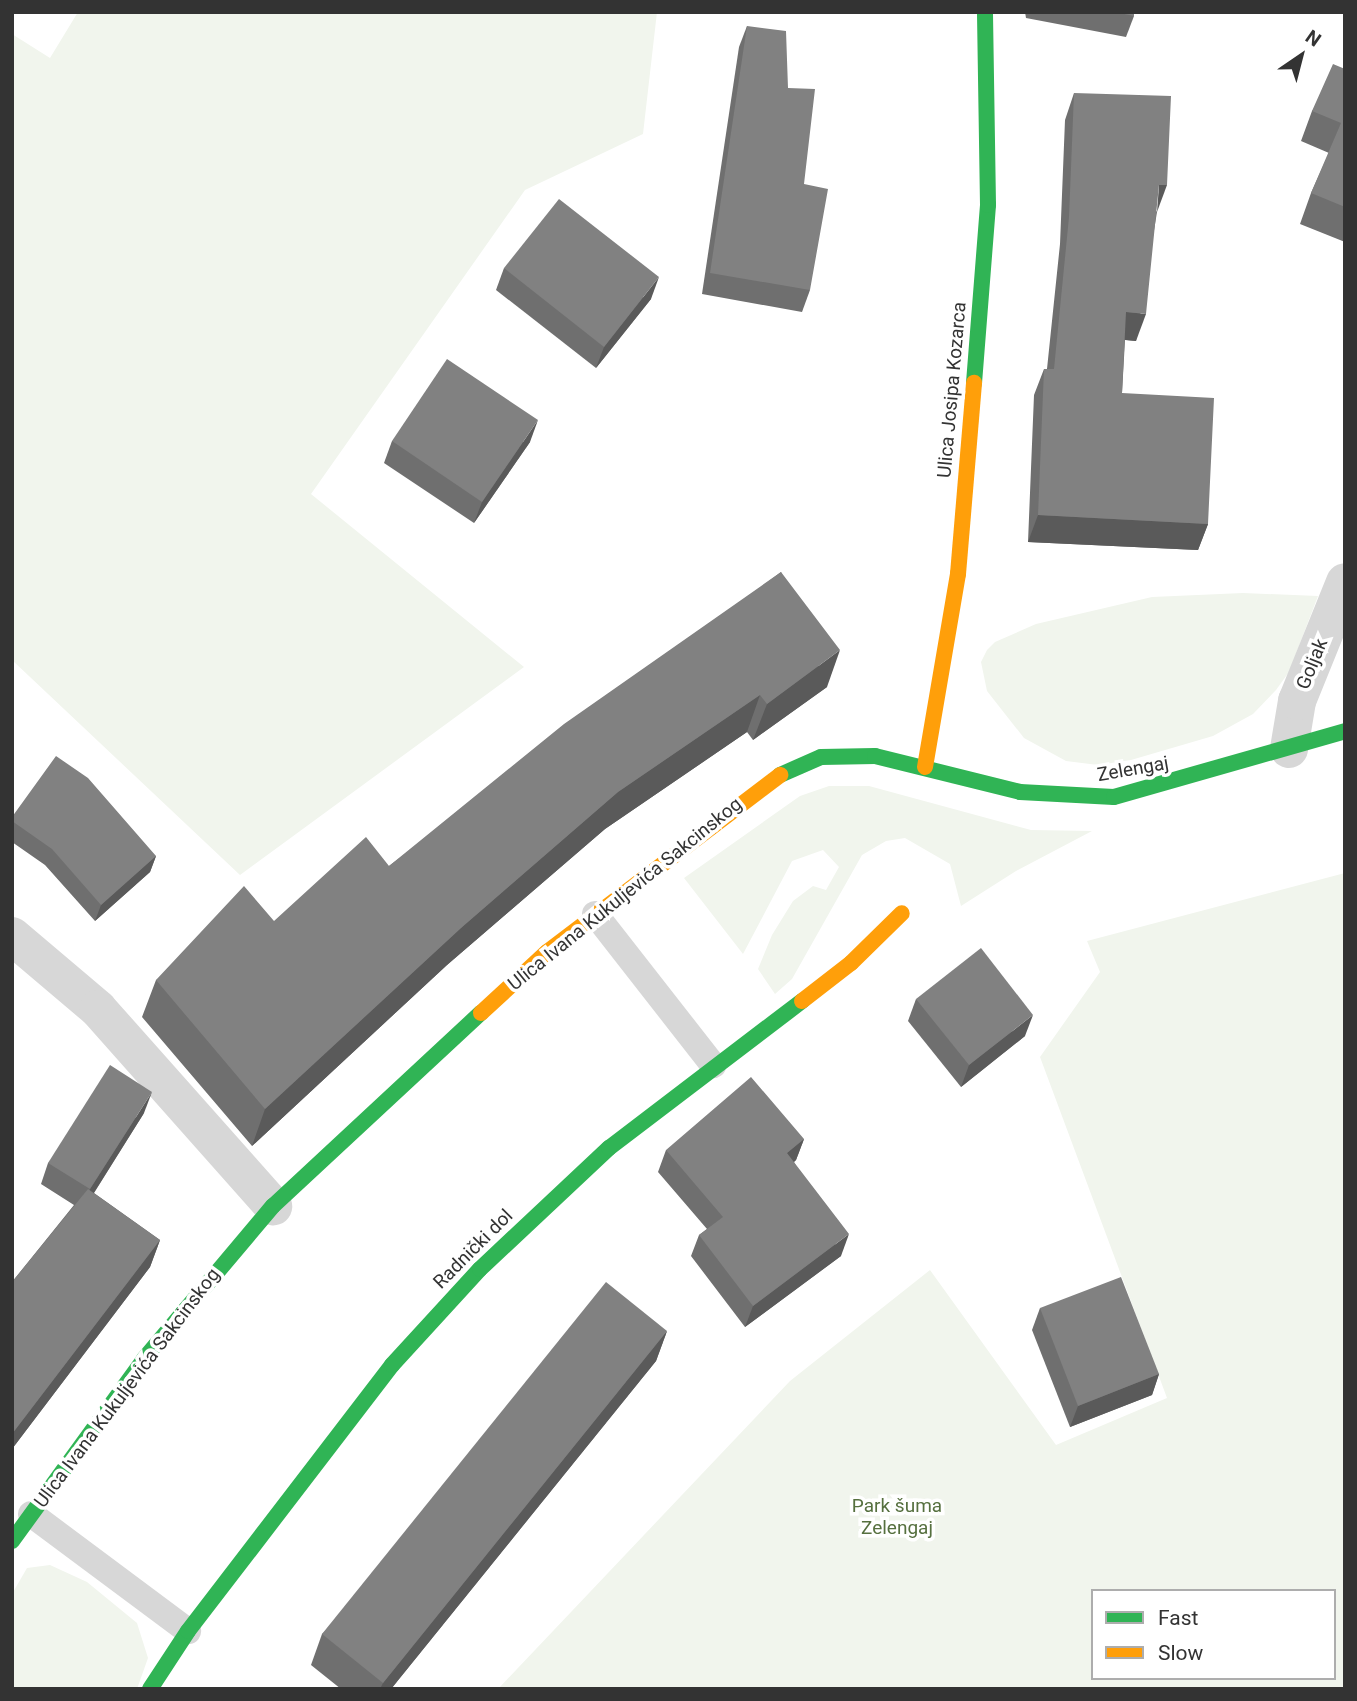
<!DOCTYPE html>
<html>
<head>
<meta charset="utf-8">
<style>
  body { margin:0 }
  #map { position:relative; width:1357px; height:1701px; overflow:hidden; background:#fff; font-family:Roboto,sans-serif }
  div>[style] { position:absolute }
  .green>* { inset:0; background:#f1f5ed }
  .lane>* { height:26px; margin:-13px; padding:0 13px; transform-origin:13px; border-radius:13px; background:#d7d7d7 }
  .street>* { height:38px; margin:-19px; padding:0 19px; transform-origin:19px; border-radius:19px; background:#d7d7d7 }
  .fast>* { height:16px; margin:-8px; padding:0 8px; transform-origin:8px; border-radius:8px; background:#30b455 }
  .slow>* { height:16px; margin:-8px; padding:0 8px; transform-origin:8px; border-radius:8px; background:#ff9f0a }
  .wall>* { inset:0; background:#6f6f6f }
  .shaded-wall>* { inset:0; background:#5a5a5a }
  .building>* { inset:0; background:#818181 }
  span { translate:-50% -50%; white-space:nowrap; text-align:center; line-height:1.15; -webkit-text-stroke:7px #fff; paint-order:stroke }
  .street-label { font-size:19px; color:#333 }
  .park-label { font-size:19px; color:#56703f }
  .frame { position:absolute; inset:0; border:14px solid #333; pointer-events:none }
  .legend { position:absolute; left:1091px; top:1589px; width:245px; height:91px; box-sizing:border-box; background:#fff; border:2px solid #adadad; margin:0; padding:9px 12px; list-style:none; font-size:21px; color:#333 }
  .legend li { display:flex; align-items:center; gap:14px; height:35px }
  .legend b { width:35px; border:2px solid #adadad }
  .north { position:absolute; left:1266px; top:21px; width:70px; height:70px; -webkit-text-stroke:5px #fff; paint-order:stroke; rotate:35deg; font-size:19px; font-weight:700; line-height:28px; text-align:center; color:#333 }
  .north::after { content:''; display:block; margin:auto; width:24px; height:32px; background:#333; clip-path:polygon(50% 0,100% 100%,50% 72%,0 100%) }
</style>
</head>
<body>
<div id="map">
  <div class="green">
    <div style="clip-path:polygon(78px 12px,657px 12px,643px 134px,525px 190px,311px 494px,524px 667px,240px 875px,12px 660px,12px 34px,50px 58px)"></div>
    <div style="clip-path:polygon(1243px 593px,1318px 596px,1289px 672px,1276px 690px,1253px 714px,1213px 736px,1131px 760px,1098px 765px,1066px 761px,1024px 738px,987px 691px,981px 662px,987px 650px,995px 642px,1036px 624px,1152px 597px)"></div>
    <div style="clip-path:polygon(829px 786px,869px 786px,1031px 830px,1092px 831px,1016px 871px,961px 906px,950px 864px,905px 838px,886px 841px,862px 855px,792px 979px,775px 994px,758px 969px,772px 935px,793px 901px,813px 886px,826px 890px,839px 867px,823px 850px,792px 861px,743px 954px,684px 878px,800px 796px)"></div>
    <div style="clip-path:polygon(evenodd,1345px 873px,1345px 1689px,498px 1689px,790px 1381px,930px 1270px,1056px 1445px,1167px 1398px,1040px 1057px,1100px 972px,1087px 941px,1345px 873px,1093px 1591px,1334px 1591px,1334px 1678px,1093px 1678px,1093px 1591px)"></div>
    <div style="clip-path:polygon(50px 1565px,87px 1582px,137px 1623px,148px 1658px,137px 1689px,12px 1689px,12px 1594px,27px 1568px)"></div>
  </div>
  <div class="lane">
    <div style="left:595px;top:914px;width:192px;rotate:52deg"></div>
    <div style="left:31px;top:1514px;width:196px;rotate:36.7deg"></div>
  </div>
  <div class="street">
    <div style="left:1289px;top:749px;width:49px;rotate:-80.5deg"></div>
    <div style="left:1297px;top:701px;width:128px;rotate:-68deg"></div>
    <div style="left:12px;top:936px;width:113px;rotate:40.3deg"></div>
    <div style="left:98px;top:1009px;width:264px;rotate:48.4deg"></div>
  </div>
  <div class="fast">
    <div style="left:974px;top:383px;width:179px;rotate:-85.5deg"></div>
    <div style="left:988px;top:205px;width:193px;rotate:-90.9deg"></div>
    <div style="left:780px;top:775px;width:45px;rotate:-23.7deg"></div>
    <div style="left:821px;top:757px;width:54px;rotate:-1.1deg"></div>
    <div style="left:875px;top:756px;width:149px;rotate:13.9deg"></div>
    <div style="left:1020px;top:792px;width:94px;rotate:3deg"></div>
    <div style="left:1114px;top:797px;width:240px;rotate:-15.9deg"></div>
    <div style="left:12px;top:1541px;width:225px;rotate:-54deg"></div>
    <div style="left:144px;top:1359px;width:200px;rotate:-49.9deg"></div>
    <div style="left:273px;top:1206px;width:284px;rotate:-42.9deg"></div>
    <div style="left:150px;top:1689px;width:69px;rotate:-56.8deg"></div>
    <div style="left:188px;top:1631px;width:335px;rotate:-52.5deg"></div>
    <div style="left:392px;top:1365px;width:130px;rotate:-47.5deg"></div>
    <div style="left:480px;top:1269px;width:177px;rotate:-43.2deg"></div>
    <div style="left:609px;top:1148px;width:243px;rotate:-37.3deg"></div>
  </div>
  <div class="slow">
    <div style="left:925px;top:767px;width:196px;rotate:-80.3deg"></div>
    <div style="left:958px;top:574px;width:192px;rotate:-85.2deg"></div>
    <div style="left:802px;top:1001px;width:62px;rotate:-37.8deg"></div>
    <div style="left:851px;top:963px;width:71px;rotate:-44.4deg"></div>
    <div style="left:481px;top:1013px;width:90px;rotate:-42.7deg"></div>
    <div style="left:547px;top:952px;width:293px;rotate:-37.2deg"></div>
  </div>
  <div class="wall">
    <div style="clip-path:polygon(1025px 12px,1134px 12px,1134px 16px,1126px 37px,1026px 18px)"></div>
    <div style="clip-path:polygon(747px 26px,788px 88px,804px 184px,810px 290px,802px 312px,702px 294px,739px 47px)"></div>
    <div style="clip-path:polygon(1345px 69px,1345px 242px,1300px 224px,1311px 193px,1329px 153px,1301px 141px,1312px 111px)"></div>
    <div style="clip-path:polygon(1074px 93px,1157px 212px,1136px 341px,1125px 340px,1122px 393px,1208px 524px,1198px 550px,1028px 542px,1034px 395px,1044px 369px,1047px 369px,1060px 244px,1065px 120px)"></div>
    <div style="clip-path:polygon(504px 268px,651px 299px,596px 368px,496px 290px)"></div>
    <div style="clip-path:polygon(392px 441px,530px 442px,474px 523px,384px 463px)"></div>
    <div style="clip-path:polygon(781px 572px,827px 687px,753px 740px,747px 732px,605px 829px,447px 965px,252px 1146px,142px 1017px,156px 980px,389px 866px)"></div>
    <div style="clip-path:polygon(12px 817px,156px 856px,150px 872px,95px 921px,45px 865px,12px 842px)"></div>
    <div style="clip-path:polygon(916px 999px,1025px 1036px,961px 1087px,908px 1021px)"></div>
    <div style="clip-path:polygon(144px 1113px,94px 1193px,160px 1240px,150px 1267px,12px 1449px,12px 1282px,74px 1205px,41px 1184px,48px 1163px)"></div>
    <div style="clip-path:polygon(804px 1139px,796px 1160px,794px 1162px,841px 1256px,745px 1327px,691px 1256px,699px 1235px,707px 1229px,658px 1172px,666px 1150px)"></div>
    <div style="clip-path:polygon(1040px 1308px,1159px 1374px,1152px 1395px,1070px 1427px,1032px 1330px)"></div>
    <div style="clip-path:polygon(667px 1331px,656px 1361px,391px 1689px,341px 1689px,311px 1665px,322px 1634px)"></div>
  </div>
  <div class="shaded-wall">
    <div style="clip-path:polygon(1159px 185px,1167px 185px,1157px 212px)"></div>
    <div style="clip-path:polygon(659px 277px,651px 299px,596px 368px,604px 347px)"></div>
    <div style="clip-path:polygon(1126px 312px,1146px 314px,1136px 341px,1117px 339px)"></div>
    <div style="clip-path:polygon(538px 420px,530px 442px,474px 523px,482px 502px)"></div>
    <div style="clip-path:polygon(1038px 515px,1208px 524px,1198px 550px,1028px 542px)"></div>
    <div style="clip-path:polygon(840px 650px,827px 687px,753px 740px,767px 704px)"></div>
    <div style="clip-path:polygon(760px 695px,747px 732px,605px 829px,447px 965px,252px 1146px,265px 1109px,461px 928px,618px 792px)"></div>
    <div style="clip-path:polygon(156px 856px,150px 872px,95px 921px,101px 905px)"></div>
    <div style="clip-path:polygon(1033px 1015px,1025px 1036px,961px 1087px,969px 1065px)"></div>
    <div style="clip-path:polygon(152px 1092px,144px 1113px,83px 1210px,90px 1189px)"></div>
    <div style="clip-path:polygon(804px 1139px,796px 1160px,779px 1175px,787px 1153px)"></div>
    <div style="clip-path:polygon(849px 1234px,841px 1256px,745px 1327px,753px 1306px)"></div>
    <div style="clip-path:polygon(160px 1240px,150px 1267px,12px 1449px,12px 1434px)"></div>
    <div style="clip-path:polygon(667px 1331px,656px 1361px,391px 1689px,380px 1689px,383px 1683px)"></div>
    <div style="clip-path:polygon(1159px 1374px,1152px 1395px,1070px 1427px,1078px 1406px)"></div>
  </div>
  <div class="building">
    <div style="clip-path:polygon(1115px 12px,1134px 12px,1134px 16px)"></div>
    <div style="clip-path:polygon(747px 26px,786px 31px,788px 88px,815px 89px,804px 184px,828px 189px,810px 290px,710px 273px)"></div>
    <div style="clip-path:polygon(1333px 64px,1345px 69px,1345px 207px,1311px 193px,1341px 123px,1312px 111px)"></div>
    <div style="clip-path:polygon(1074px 93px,1171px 96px,1167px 185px,1159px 185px,1146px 314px,1126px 312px,1122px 393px,1214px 398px,1208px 524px,1038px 515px,1044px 369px,1054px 369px,1069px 217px)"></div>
    <div style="clip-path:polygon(559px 199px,659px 277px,604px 347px,504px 268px)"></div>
    <div style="clip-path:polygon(447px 359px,538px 420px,482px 502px,392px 441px)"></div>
    <div style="clip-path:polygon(781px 572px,840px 650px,767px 704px,760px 695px,618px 792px,461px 928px,265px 1109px,156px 980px,244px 886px,274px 921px,366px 837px,389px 866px,564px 724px)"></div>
    <div style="clip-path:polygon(56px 756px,88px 778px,156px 856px,101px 905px,52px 849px,12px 821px,12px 817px)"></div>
    <div style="clip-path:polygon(981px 948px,1033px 1015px,969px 1065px,916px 999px)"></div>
    <div style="clip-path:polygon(110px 1065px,152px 1092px,90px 1189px,48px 1163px)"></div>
    <div style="clip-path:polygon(751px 1077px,804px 1139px,787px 1153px,849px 1234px,753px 1306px,699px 1235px,723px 1217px,666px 1150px)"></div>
    <div style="clip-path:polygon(88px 1189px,160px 1240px,12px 1434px,12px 1282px)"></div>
    <div style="clip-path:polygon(1121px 1277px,1159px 1374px,1078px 1406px,1040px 1308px)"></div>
    <div style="clip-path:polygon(606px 1282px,667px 1331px,383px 1683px,322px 1634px)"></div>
  </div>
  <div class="street-label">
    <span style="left:952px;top:390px;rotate:-85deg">Ulica Josipa Kozarca</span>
    <span style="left:1312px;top:664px;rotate:-68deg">Goljak</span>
    <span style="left:1133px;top:769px;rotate:-10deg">Zelengaj</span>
    <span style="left:625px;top:894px;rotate:-39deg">Ulica Ivana Kukuljevića Sakcinskog</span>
    <span style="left:473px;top:1249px;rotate:-45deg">Radnički dol</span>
    <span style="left:127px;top:1388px;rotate:-53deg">Ulica Ivana Kukuljevića Sakcinskog</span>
  </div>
  <div class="park-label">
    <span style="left:897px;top:1517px">Park šuma<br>Zelengaj</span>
  </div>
  <div class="frame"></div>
  <ul class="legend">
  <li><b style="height:9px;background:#30b455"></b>Fast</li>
  <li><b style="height:9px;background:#ff9f0a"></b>Slow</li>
  </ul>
  <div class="north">N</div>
</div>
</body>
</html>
